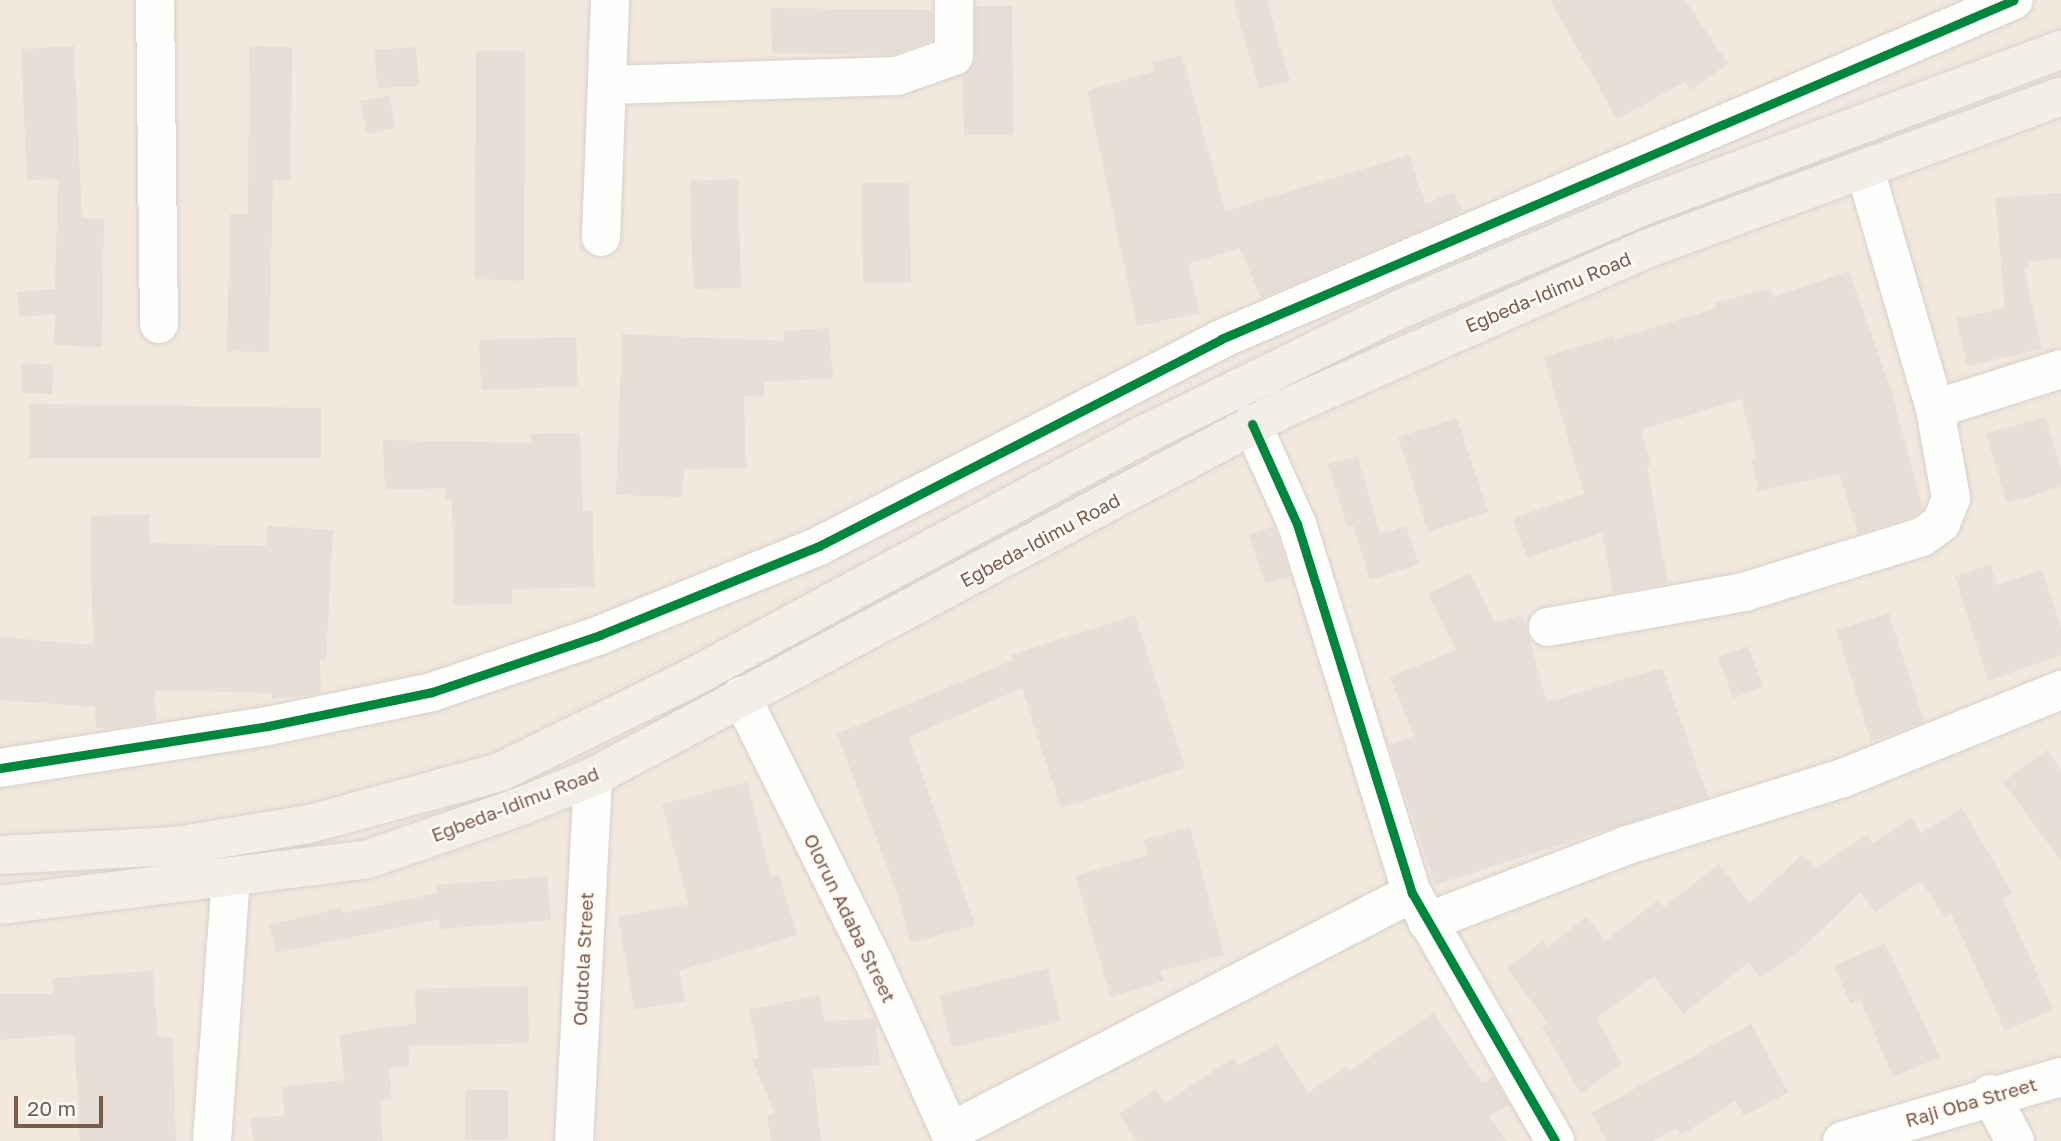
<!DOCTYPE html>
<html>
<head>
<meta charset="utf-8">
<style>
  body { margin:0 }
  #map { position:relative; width:2061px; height:1141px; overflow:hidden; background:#f9f5f0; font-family:"Golos Text",sans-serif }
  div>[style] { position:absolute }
  .residential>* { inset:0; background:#f2e8de }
  .building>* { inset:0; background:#e6ded7 }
  .roads { filter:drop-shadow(0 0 2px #d7d1cb) drop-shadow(0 0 2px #d7d1cb) }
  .minor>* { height:38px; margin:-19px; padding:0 19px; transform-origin:19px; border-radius:19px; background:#fefefd }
  .major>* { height:38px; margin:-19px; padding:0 19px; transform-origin:19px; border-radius:19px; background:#f3eee8 }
  .cycleway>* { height:9px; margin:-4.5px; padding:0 4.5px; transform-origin:4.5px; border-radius:4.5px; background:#00873e }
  span { translate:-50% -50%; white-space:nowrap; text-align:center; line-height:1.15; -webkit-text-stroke:5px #fffaf3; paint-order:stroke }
  .street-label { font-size:19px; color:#7a5c4d }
  .scale { position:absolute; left:14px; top:1096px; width:89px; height:32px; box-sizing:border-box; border:4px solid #7a5c4d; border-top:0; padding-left:9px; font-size:21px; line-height:24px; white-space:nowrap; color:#7a5c4d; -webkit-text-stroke:5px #fffaf3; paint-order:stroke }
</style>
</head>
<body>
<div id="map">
  <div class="residential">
    <div style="clip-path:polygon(0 0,2061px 0,2061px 1141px,0 1141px)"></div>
  </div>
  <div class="building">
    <div style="clip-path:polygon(1233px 0,1267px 0,1290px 81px,1259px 89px)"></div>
    <div style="clip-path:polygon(1550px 0,1685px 0,1728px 64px,1690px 90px,1685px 82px,1617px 119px)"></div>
    <div style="clip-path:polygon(976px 6px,1012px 6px,1013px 135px,964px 135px,963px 76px,976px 57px)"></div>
    <div style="clip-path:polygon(771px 8px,932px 10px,932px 40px,893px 54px,772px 53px)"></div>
    <div style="clip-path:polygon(74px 46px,82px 218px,104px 219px,102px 347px,54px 345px,55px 314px,19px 317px,17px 292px,55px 289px,58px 179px,27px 180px,21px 49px)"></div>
    <div style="clip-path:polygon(249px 46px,292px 47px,291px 180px,273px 180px,269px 352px,227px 351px,230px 214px,248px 214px)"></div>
    <div style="clip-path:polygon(416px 47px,419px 86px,377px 88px,375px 50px)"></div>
    <div style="clip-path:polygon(476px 51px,525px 51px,524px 281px,475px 279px)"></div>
    <div style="clip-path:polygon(1182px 55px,1225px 211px,1409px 155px,1425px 204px,1454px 192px,1463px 212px,1261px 298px,1240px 248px,1188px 264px,1200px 313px,1137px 326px,1087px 91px,1154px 71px,1152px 63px)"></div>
    <div style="clip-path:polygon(389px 95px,396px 128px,367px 134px,360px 101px)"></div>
    <div style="clip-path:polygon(738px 179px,741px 288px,693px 289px,690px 181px)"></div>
    <div style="clip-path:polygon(861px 183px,909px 183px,911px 282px,863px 283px)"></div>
    <div style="clip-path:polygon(2061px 193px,2061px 258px,2029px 262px,2030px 267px,2024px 268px,2042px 349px,1967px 366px,1956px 319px,2005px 308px,1995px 198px)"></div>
    <div style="clip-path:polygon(1849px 271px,1893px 396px,1923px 509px,1912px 517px,1858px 534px,1839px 474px,1758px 491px,1751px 458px,1756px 457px,1741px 399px,1641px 430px,1651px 465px,1647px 466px,1668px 583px,1613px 593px,1602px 533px,1527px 558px,1513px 518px,1584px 494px,1544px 357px,1613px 336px,1614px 340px,1716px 308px,1715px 303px,1771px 288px,1773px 297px)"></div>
    <div style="clip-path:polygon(829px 328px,833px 378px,764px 382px,764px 397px,744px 396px,746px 468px,684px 469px,683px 497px,616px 495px,622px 334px,784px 341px,784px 331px)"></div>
    <div style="clip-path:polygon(576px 337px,578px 386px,481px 390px,479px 340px)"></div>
    <div style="clip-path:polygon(22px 363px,53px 365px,52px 394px,22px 393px)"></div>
    <div style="clip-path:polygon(30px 404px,321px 408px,321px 458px,29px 458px)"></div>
    <div style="clip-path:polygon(2045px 417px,2061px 469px,2061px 487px,2007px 503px,1986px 434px)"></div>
    <div style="clip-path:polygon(1457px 418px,1488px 512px,1428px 532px,1398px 437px)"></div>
    <div style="clip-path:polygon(580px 433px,583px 511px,593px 511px,594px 587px,512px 589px,512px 604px,454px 605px,452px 499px,446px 499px,446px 488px,385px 490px,383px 440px,531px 443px,530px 434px)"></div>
    <div style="clip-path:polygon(1358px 456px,1380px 534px,1406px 526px,1419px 564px,1370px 580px,1353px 525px,1347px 527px,1328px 464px)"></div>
    <div style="clip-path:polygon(149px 514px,150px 543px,266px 546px,268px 526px,333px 530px,326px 661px,320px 661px,321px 693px,272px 699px,272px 693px,155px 690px,156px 721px,113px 728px,96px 728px,95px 707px,0 700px,0 637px,93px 645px,90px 516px)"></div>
    <div style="clip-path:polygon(1274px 526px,1290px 576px,1266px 584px,1249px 535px)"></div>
    <div style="clip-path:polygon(1991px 565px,1997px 585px,2042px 570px,2061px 627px,2061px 655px,1988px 681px,1955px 576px)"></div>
    <div style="clip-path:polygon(1470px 573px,1495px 623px,1522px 615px,1547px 702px,1662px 668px,1708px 797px,1435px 885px,1389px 745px,1414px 736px,1390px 677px,1456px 650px,1428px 594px)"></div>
    <div style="clip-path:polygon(1889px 613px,1924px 722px,1871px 741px,1836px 630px)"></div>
    <div style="clip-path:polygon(1135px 615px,1185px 768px,1061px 808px,1022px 688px,909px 737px,975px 925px,911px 943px,896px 890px,837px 734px,1013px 660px,1011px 655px)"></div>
    <div style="clip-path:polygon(1748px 646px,1763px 687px,1733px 698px,1718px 657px)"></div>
    <div style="clip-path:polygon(2047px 750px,2061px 770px,2061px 861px,2003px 782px)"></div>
    <div style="clip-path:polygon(747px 782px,771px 877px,779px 874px,797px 935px,679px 971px,685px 1001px,634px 1010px,618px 916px,688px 904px,662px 804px)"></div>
    <div style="clip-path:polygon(1962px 808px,2012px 893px,2003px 899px,2053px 1009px,2005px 1031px,1951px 913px,1945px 917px,1921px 881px,1875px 912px,1861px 892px,1794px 956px,1759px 978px,1749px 962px,1683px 1014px,1654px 976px,1597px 1018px,1621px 1063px,1581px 1094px,1542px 1027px,1548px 1024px,1507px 968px,1543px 941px,1547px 947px,1587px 917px,1605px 941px,1658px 900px,1664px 907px,1719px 864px,1749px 904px,1803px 854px,1816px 868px,1867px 835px,1873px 843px,1911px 818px,1921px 833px)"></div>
    <div style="clip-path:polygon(1190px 827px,1224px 955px,1161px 971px,1164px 981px,1111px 997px,1075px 876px,1148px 855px,1144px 840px)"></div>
    <div style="clip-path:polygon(547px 877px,551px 920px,440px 929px,439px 919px,276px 953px,269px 925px,341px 908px,343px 913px,437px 893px,437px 885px)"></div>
    <div style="clip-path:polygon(1885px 943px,1940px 1057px,1893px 1077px,1860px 999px,1851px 1004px,1834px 966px)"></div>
    <div style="clip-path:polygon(1048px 968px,1061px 1021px,952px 1048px,939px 995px)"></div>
    <div style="clip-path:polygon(153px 971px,158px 1038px,173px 1037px,176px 1141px,80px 1141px,74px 1034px,0 1040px,0 994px,53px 994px,52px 978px)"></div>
    <div style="clip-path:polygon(528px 986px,529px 1043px,408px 1046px,410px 1065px,389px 1068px,392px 1099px,380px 1100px,383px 1141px,253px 1141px,251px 1118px,285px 1116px,282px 1087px,345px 1080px,339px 1034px,416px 1023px,415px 989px)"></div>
    <div style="clip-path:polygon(819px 995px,825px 1021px,875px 1019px,880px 1065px,813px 1069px,821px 1141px,771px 1141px,767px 1115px,775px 1114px,752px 1059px,759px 1057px,749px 1010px)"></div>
    <div style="clip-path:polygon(1433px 1013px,1482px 1083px,1493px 1077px,1507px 1101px,1509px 1105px,1489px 1116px,1506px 1141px,1137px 1141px,1119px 1114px,1156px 1089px,1165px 1103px,1233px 1058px,1239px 1066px,1277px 1043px,1308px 1093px,1346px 1067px,1350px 1071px)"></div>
    <div style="clip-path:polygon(1751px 1024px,1788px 1092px,1744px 1116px,1735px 1101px,1681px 1135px,1676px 1128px,1653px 1141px,1607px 1141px,1591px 1113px)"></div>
    <div style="clip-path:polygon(465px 1090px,508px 1090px,508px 1140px,465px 1140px)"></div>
  </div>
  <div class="roads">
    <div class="minor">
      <div style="left:155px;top:0;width:324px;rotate:89.3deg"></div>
      <div style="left:610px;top:85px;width:287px;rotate:-1.8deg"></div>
      <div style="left:897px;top:76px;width:60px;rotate:-19.3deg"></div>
      <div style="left:954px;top:56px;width:56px;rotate:-90deg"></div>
      <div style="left:601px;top:237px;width:237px;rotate:-87.8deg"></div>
      <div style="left:1935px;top:409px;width:132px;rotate:-17.6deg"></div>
      <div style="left:1252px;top:424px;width:110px;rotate:65.8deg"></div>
      <div style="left:1297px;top:524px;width:387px;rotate:72.7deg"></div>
      <div style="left:1412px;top:893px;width:286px;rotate:60deg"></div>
      <div style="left:1548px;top:627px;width:199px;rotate:-10.1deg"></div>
      <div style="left:1744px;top:592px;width:186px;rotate:-17.2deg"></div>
      <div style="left:1922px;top:537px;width:24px;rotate:-36deg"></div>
      <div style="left:1941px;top:523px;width:27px;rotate:-68deg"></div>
      <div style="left:1951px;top:498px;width:90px;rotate:-100.2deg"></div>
      <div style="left:1935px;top:409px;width:250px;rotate:-106.3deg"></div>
      <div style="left:741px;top:696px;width:296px;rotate:63.5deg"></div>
      <div style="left:873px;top:961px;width:197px;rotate:65.8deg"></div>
      <div style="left:0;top:768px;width:271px;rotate:-8.9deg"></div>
      <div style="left:268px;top:726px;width:167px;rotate:-11.7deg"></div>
      <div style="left:432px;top:692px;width:177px;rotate:-18.7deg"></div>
      <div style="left:600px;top:635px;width:236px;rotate:-22.1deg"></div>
      <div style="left:819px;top:546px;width:452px;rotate:-27.2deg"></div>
      <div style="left:1221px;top:339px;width:862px;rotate:-23.15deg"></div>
      <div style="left:1427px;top:922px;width:215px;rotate:-21deg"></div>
      <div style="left:1628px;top:845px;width:225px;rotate:-17.3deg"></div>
      <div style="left:1843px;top:778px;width:235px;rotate:-22deg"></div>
      <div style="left:1990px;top:1094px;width:53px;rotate:62deg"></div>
      <div style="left:950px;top:1132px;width:520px;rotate:-27.35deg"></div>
      <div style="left:212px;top:1141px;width:265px;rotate:-85.9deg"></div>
      <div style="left:574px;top:1141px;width:364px;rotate:-87deg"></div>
      <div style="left:1842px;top:1141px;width:228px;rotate:-16.3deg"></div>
    </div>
    <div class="major">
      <div style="left:0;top:855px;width:176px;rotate:-2.9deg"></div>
      <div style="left:176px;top:846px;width:135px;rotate:-9.4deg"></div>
      <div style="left:309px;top:824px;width:198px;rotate:-15.2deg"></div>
      <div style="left:500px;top:772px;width:220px;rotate:-26.2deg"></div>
      <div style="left:697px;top:675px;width:498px;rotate:-28.3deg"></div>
      <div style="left:1135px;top:439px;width:293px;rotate:-26.1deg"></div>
      <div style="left:1398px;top:310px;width:266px;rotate:-23deg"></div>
      <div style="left:1643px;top:206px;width:446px;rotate:-20.5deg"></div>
      <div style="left:0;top:905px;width:371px;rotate:-7.1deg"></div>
      <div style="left:368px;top:859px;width:160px;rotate:-19deg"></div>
      <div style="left:519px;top:807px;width:80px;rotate:-22.1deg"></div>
      <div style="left:593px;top:777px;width:780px;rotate:-28.08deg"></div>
      <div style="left:1281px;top:410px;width:399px;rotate:-23.8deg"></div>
      <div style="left:1646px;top:249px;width:442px;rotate:-20.2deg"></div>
    </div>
  </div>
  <div class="cycleway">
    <div style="left:1252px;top:424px;width:110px;rotate:65.8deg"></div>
    <div style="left:1297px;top:524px;width:387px;rotate:72.7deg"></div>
    <div style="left:1412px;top:893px;width:286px;rotate:60deg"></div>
    <div style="left:0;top:768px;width:271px;rotate:-8.9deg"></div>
    <div style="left:268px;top:726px;width:167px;rotate:-11.7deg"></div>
    <div style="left:432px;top:692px;width:177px;rotate:-18.7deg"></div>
    <div style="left:600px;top:635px;width:236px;rotate:-22.1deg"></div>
    <div style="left:819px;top:546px;width:452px;rotate:-27.2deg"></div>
    <div style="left:1221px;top:339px;width:862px;rotate:-23.15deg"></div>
  </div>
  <div class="street-label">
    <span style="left:1548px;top:292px;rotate:-23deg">Egbeda-Idimu Road</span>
    <span style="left:1040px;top:540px;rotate:-28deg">Egbeda-Idimu Road</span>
    <span style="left:515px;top:804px;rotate:-21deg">Egbeda-Idimu Road</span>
    <span style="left:850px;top:918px;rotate:64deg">Olorun Adaba Street</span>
    <span style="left:583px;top:959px;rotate:-87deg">Odutola Street</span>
    <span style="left:1971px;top:1102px;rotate:-16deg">Raji Oba Street</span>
  </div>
  <div class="scale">20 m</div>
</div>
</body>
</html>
